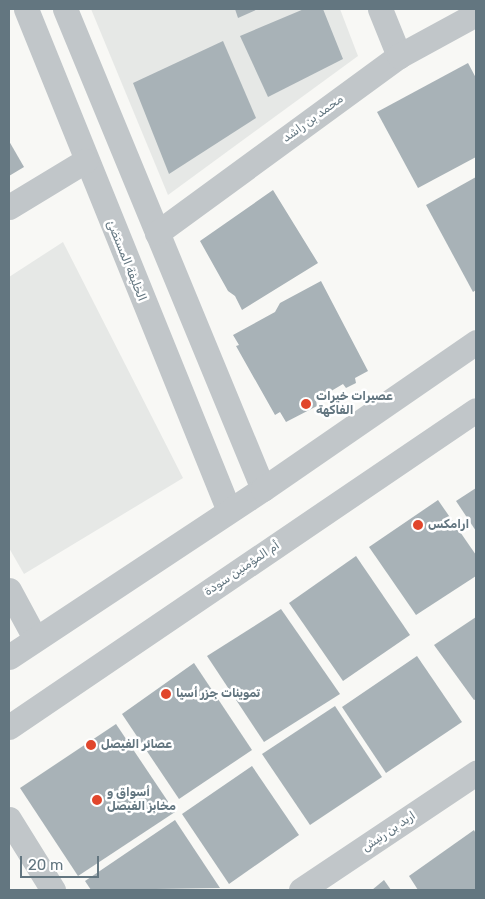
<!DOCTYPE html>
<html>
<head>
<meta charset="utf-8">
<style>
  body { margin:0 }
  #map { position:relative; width:485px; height:899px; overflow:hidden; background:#f8f8f5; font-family:Rubik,"Noto Sans Arabic",sans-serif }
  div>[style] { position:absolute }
  .built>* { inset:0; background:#e6e8e6 }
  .building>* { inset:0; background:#a8b2b7 }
  .minor>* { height:25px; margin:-12.5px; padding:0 12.5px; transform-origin:12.5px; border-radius:12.5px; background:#c1c6c9 }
  .dots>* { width:14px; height:14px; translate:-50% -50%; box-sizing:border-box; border:2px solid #fff; border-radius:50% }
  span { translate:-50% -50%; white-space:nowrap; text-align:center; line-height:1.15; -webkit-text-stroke:5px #fff; paint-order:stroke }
  .street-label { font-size:12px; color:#637680 }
  .poi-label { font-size:12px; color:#637680; font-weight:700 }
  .left { translate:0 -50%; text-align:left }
  .frame { position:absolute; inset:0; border:10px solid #637680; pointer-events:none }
  .scale { position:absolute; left:20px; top:856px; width:79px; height:22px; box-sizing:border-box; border:2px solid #637680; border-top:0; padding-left:6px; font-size:15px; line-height:18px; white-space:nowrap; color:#637680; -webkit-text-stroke:4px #fff; paint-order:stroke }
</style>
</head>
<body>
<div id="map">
  <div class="built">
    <div style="clip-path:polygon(91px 9px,340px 9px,358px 56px,168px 195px)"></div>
    <div style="clip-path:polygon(63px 242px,183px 478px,24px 574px,9px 548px,9px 277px)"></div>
  </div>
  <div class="building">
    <div style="clip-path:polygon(235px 9px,258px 9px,238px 18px)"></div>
    <div style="clip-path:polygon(304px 9px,323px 9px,343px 59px,268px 97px,240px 36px)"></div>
    <div style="clip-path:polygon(223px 41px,256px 118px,169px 174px,133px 83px)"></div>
    <div style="clip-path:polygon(468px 63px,476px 78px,476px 157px,418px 188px,377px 112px)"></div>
    <div style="clip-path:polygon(9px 141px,24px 167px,9px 176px)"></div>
    <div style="clip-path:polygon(476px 177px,476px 290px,473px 292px,426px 205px)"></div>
    <div style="clip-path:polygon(273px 190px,318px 263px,242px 310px,235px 296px,228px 291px,200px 241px)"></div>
    <div style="clip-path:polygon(321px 281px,368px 371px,355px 378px,356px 383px,346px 388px,343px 384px,316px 400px,317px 406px,286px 422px,280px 412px,275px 415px,236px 346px,239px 345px,233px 335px,275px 312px,280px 303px)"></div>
    <div style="clip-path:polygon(476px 488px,476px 531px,456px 501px)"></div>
    <div style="clip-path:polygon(438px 500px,476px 555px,476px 576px,416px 615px,369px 547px)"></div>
    <div style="clip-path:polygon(356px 556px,410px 635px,343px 681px,289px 603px)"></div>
    <div style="clip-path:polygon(281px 609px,340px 694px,264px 742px,207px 656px)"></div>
    <div style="clip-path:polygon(476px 617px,476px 699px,474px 700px,434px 645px)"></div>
    <div style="clip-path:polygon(417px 656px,462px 722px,386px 773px,342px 707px)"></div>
    <div style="clip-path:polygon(194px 663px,252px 750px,179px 799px,122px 714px)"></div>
    <div style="clip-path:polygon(335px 706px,382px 777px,310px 825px,262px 754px)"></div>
    <div style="clip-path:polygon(116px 724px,175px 812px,78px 876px,20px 788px)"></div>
    <div style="clip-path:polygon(252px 766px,299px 835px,229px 884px,182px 814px)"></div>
    <div style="clip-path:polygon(175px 820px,220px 888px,91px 890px,85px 881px)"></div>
    <div style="clip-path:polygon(474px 830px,476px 834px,476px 890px,418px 890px,409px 876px)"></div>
    <div style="clip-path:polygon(384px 880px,391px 890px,372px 890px)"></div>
  </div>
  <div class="minor">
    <div style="left:26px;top:9px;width:541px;rotate:67.98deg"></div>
    <div style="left:65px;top:9px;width:519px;rotate:67.58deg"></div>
    <div style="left:380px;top:9px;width:51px;rotate:68deg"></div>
    <div style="left:9px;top:207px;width:89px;rotate:-31.2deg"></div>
    <div style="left:157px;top:233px;width:300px;rotate:-36.2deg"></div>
    <div style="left:399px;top:56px;width:88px;rotate:-28.6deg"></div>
    <div style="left:9px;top:590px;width:55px;rotate:61.6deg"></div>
    <div style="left:9px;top:657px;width:305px;rotate:-33.5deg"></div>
    <div style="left:263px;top:489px;width:259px;rotate:-34.6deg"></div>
    <div style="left:9px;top:727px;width:564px;rotate:-34.17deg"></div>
    <div style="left:9px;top:819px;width:84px;rotate:58.2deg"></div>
    <div style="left:301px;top:890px;width:211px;rotate:-33.8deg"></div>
  </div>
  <div class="dots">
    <div style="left:306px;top:404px;background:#e1462c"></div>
    <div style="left:418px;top:525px;background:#e1462c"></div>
    <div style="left:166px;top:694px;background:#e1462c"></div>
    <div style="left:91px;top:745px;background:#e1462c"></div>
    <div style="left:97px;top:800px;background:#e1462c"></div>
  </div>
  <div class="street-label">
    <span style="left:313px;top:119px;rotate:-36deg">محمد بن راشد</span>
    <span style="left:126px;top:261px;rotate:68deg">الخليفة المستضئ</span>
    <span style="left:242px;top:569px;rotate:-34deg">أم المؤمنين سودة</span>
    <span style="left:389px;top:832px;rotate:-34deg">اربد بن رنيش</span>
  </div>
  <div class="poi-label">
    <span class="left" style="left:316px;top:404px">عصيرات خيرات<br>الفاكهة</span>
    <span class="left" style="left:428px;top:525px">ارامكس</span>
    <span class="left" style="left:176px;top:694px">تموينات جزر أسيا</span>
    <span class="left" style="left:101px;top:745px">عصائر الفيصل</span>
    <span class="left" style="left:107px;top:800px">أسواق و<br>مخابز الفيصل</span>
  </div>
  <div class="frame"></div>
  <div class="scale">20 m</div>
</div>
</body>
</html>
